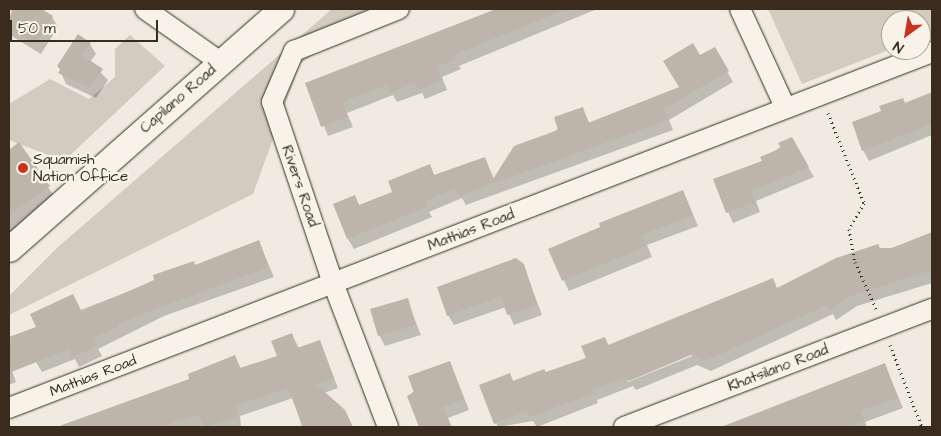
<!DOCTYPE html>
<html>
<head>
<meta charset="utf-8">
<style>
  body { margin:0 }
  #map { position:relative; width:941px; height:436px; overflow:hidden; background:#efebe0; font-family:"Architects Daughter",sans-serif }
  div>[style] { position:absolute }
  .green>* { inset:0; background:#d1cbc0 }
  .shadow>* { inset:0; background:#0003 }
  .building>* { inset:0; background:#bdb5aa }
  .path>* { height:3px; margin-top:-1.5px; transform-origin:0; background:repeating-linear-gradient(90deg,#3b2a1e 0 1px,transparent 0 5px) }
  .roads { filter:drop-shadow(0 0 1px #3b2a1e) drop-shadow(0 0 1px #3b2a1e) }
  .minor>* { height:20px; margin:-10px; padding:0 10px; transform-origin:10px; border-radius:10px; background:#f7f3e8 }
  .tertiary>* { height:25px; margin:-12.5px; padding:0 12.5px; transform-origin:12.5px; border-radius:12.5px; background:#f7f3e8 }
  .dots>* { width:14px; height:14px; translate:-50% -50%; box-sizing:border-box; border:2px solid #f7f3e8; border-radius:50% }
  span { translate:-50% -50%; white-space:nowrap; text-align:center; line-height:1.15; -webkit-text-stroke:4.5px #f7f3e8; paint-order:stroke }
  .street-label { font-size:15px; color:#3b2a1e }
  .poi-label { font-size:15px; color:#3b2a1e }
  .left { translate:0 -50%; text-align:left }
  .frame { position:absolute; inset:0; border:10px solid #3b2a1e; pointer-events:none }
  .north { position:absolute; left:881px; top:10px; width:50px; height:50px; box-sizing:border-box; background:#f7f3e8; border:1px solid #aca397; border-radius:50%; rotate:212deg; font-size:14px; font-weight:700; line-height:20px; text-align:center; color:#3b2a1e }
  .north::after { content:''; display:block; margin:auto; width:18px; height:22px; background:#c8321e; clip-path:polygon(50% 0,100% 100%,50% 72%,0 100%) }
  .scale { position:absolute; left:10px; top:20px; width:148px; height:22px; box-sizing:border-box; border:2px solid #3b2a1e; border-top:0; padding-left:6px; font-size:15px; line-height:18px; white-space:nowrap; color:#3b2a1e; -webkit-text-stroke:4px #f7f3e8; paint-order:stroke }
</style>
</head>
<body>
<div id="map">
  <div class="green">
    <div style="clip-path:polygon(332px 9px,379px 9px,300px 64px,253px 194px,9px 315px,9px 296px,57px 248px)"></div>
    <div style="clip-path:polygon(768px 9px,932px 9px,932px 33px,921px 37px,921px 20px,891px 20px,891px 49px,802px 84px)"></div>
    <div style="clip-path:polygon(130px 35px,165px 66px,64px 161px,9px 140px,9px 104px,50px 79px,89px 99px,115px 77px,115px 49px)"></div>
  </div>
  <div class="shadow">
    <div style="clip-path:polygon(14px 9px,32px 9px,52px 17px,58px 27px,41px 54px,10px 35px,9px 17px)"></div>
    <div style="clip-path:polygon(501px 9px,597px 9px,459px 66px,461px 69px,442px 77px,447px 90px,425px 99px,422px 93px,397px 102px,393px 95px,347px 113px,353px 127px,328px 136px,307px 84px)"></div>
    <div style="clip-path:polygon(90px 44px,96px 54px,90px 62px,108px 80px,96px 98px,66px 84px,58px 66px)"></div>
    <div style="clip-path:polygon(714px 49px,733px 82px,669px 120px,673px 130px,466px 205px,462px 198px,429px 212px,432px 217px,354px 249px,348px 239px,334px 205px,354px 197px,360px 206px,394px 192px,429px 166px,435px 176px,485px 158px,494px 179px,583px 109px,590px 124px,681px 88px,700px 57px)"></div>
    <div style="clip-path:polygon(932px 93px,932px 135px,869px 161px,863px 150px,905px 105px)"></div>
    <div style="clip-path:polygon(791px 138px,814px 177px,756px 201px,760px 212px,733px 223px,714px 180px,763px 161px)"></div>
    <div style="clip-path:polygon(19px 144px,60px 205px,9px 241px,9px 151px)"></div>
    <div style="clip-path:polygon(683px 191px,698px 226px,647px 245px,652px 257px,569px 291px,550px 250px)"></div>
    <div style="clip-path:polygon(evenodd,932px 234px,932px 283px,857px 306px,836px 320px,833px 314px,711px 371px,697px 365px,636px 390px,633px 386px,597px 400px,598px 403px,537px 427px,533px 421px,498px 427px,480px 386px,509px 374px,514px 382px,545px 374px,587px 358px,605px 339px,609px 346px,932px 234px,696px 352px,697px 354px,628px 382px,628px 380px,696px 352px)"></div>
    <div style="clip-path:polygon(258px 241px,274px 277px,164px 316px,98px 349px,102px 356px,79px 367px,75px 359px,42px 372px,36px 362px,24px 332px)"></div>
    <div style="clip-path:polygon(523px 264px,542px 315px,514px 325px,506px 307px,454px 325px,448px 315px)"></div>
    <div style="clip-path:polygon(407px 300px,421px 335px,385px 346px,379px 335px)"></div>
    <div style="clip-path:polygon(292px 335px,299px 348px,319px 341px,338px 388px,324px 393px,344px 411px,353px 427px,302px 427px,293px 398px,240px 416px,241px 427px,62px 425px,191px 380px,235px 356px,241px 369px,278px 357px)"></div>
    <div style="clip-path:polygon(9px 362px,16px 382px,9px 385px)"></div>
    <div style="clip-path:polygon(450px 362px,469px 410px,448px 418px,452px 427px,422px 427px,408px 396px)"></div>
    <div style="clip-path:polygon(885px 365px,903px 408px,865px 422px,867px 427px,727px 427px)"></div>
  </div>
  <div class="building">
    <div style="clip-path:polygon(12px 9px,42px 9px,53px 16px,35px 44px,9px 28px)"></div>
    <div style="clip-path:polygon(496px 9px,566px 9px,454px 55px,456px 59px,437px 67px,442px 80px,418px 90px,415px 83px,390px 93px,387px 85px,342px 102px,348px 117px,321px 127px,305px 83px)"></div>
    <div style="clip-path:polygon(78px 34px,91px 43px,82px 55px,103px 69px,90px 88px,58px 73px,61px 69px,57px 66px)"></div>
    <div style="clip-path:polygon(693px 43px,700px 55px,715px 47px,729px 71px,664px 109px,668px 120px,459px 196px,456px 188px,425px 201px,427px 207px,347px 239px,333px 204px,355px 195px,359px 205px,392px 192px,388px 181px,430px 164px,434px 175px,485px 157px,493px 179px,514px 146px,558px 130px,554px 117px,583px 107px,588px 123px,679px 87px,663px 61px)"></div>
    <div style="clip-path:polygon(932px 92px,932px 124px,862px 151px,852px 122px,881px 111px,879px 106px,903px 98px,905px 103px)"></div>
    <div style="clip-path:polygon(792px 137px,809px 167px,751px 191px,755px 202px,726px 213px,713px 179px,762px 161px,760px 157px,781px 148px,778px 143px)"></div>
    <div style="clip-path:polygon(19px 142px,50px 186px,9px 215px,9px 150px)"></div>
    <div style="clip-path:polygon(683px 190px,693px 215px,642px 235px,647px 246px,562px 281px,548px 249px,600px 227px,599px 223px)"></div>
    <div style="clip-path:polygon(932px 232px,932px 270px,851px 296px,829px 310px,827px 305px,705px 361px,691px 355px,629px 381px,627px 377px,592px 389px,594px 393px,530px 417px,527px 411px,494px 424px,479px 385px,510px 373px,513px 381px,544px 369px,546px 372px,586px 358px,581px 346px,605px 337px,608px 345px,773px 278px,777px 288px,836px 258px,878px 244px,880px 248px,892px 248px)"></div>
    <div style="clip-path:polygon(259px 240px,269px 267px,116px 324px,118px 327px,93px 338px,97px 346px,72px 357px,69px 349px,9px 373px,9px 337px,36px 327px,30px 314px,73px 294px,82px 312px,154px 280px,153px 275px,194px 261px,195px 265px)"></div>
    <div style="clip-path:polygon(516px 258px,524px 264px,537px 305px,507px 315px,501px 296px,447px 316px,437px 287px)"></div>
    <div style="clip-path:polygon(408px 298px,416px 325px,378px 336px,370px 309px)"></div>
    <div style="clip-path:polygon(292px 333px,297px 348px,320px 340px,334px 378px,316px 384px,345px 410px,353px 427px,303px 427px,288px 388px,235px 406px,238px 416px,205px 427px,197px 415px,160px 427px,57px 427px,189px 379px,188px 374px,235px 355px,240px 368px,277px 356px,271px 341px)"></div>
    <div style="clip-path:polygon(450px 361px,464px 399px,443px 407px,451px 427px,419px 427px,407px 396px,414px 393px,408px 376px)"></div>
    <div style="clip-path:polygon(885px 363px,898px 398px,860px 411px,864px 421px,848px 427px,721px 427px)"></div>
  </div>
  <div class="path">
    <div style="left:828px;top:113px;width:97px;rotate:68.2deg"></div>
    <div style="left:864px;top:203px;width:30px;rotate:120deg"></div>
    <div style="left:849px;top:229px;width:34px;rotate:80deg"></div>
    <div style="left:855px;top:262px;width:54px;rotate:65.8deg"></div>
    <div style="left:890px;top:345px;width:88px;rotate:68.7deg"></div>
  </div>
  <div class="roads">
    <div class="minor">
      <div style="left:145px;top:9px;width:92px;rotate:35.2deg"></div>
      <div style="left:740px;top:9px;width:108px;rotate:65.3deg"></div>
      <div style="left:9px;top:408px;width:989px;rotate:-21.09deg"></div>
      <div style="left:388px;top:427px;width:154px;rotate:-110.9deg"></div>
      <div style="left:333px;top:283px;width:191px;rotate:-108.6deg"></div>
      <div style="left:272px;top:102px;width:56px;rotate:-66.7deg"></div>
      <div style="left:294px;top:51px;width:113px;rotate:-21.8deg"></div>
      <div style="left:624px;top:427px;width:330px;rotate:-21deg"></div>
    </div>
    <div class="tertiary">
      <div style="left:9px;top:249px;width:363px;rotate:-41.4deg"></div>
    </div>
  </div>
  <div class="dots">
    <div style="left:23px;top:168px;background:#c8321e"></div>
  </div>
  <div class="street-label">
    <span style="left:178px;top:99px;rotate:-41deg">Capilano Road</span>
    <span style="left:300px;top:186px;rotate:71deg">Rivers Road</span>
    <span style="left:471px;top:230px;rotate:-21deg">Mathias Road</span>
    <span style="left:778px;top:368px;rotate:-21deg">Khatsilano Road</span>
    <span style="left:93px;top:376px;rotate:-21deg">Mathias Road</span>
  </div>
  <div class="poi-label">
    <span class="left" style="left:33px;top:168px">Squamish<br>Nation Office</span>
  </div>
  <div class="frame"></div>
  <div class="north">N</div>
  <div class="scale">50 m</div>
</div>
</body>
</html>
